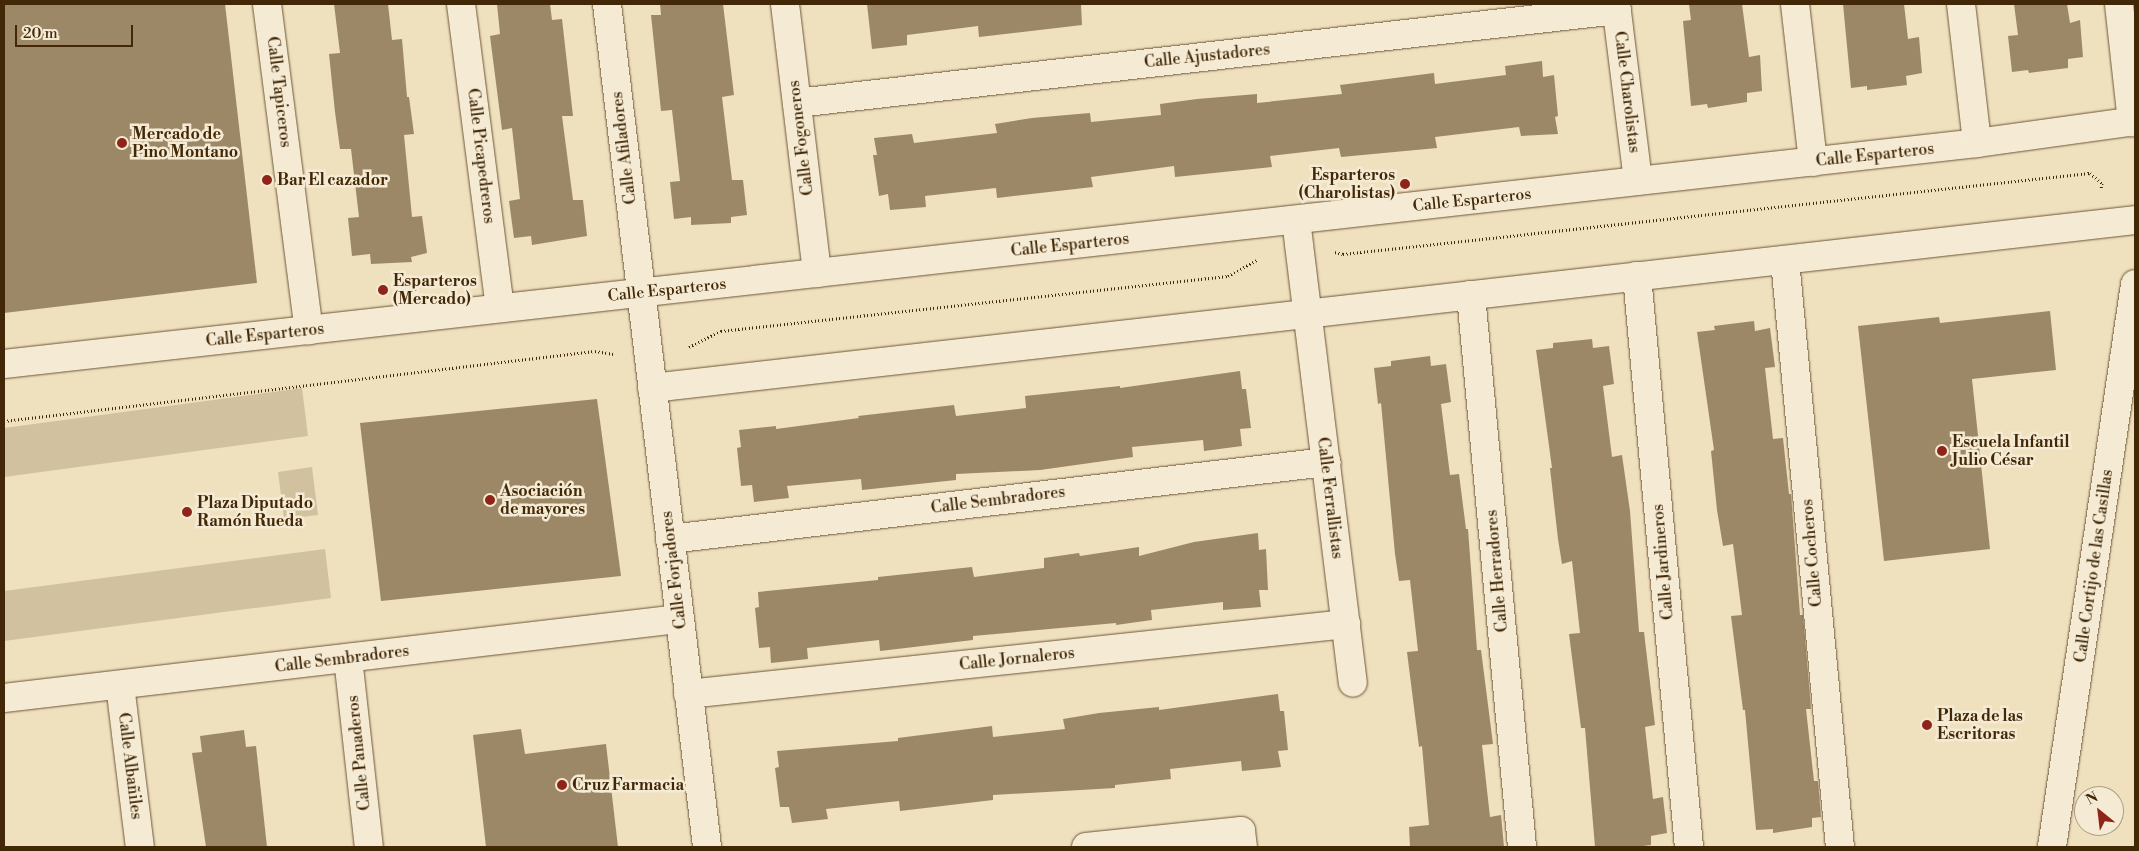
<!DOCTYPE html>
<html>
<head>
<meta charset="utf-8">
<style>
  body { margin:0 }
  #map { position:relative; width:2139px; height:851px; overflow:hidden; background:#efe0be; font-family:"Libre Bodoni",serif }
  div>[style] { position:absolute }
  .green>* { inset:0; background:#d2c19f }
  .building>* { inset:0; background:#9c8866 }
  .path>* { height:3px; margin-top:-1.5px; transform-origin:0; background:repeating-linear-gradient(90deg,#422807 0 1px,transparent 0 3.5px) }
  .roads { filter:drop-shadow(0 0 1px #6d5635) drop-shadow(0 0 1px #6d5635) }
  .street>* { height:28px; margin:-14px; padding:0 14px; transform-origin:14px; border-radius:14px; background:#f5ebd5 }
  .secondary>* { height:28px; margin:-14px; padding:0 14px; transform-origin:14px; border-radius:14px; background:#f5ebd5 }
  .dots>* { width:14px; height:14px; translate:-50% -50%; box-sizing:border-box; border:2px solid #f5ebd5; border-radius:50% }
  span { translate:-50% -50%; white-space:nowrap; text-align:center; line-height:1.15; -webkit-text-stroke:5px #f5ebd5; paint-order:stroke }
  .street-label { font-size:16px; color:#422807 }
  .poi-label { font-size:16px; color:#422807; font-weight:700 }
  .left { translate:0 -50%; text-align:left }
  .right { translate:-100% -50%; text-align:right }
  .frame { position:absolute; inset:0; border:5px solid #422807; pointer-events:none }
  .north { position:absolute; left:2074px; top:786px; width:50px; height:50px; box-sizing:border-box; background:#f5ebd5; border:1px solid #ad9d83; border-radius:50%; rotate:331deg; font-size:14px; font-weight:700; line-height:20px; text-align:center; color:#422807 }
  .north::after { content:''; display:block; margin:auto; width:18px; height:22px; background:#8f2418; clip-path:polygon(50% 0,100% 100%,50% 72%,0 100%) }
  .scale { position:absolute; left:15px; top:25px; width:118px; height:22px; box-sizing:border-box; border:2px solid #422807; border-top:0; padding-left:6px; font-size:15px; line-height:18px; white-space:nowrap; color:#422807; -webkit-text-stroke:4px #f5ebd5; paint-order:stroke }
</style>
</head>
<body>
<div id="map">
  <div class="green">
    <div style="clip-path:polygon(302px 388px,308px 436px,4px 477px,4px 428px)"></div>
    <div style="clip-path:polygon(312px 467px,318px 515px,284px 519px,278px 472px)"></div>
    <div style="clip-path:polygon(325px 549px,331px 598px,4px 641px,4px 591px)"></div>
  </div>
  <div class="building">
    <div style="clip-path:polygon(4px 4px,225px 4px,257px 283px,4px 313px)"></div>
    <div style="clip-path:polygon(334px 4px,388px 4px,392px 40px,402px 39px,407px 97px,409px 97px,414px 134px,404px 135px,412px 217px,422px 216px,427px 253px,411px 257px,412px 262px,371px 264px,370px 254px,352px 256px,348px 218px,359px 217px,351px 149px,340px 149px,335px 112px,329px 54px,340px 53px)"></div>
    <div style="clip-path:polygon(497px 4px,550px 4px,552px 20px,562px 19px,573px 116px,562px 116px,573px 200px,583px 200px,587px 236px,532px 245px,531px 236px,514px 238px,509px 201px,520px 199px,512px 128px,502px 130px,490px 36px,500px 34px)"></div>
    <div style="clip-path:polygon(660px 4px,723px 4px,734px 95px,722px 97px,732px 180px,743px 180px,747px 215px,731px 217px,731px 223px,691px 225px,691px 217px,674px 219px,670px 182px,680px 181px,672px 110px,661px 111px,651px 15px,661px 15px)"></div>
    <div style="clip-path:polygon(867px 4px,1081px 4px,1082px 25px,979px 37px,978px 26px,907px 35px,907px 45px,872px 49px)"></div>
    <div style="clip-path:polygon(1689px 4px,1742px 4px,1749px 57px,1760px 55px,1762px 91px,1747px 93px,1747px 102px,1708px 108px,1707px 104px,1691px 106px,1683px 21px,1691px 20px)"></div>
    <div style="clip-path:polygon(1843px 4px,1904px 4px,1908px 39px,1919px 37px,1922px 73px,1906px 76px,1907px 85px,1867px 90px,1867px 86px,1851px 88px)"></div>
    <div style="clip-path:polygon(2014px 4px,2067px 4px,2070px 23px,2080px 20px,2083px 57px,2068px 59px,2068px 68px,2029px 73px,2028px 70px,2012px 72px,2008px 36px,2018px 35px)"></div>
    <div style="clip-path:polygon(1542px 61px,1543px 77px,1554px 75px,1558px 116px,1555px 117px,1558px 134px,1521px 136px,1519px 127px,1435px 137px,1437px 148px,1341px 157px,1339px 148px,1270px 156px,1272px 167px,1175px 177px,1174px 166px,1091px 177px,1093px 187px,997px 198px,996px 188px,925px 196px,926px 207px,890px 210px,888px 194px,879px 196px,873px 155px,877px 155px,874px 138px,912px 134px,914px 143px,997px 133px,995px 124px,1032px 118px,1090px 113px,1091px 122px,1161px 115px,1160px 104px,1197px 99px,1257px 94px,1257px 103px,1342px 94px,1340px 85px,1434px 73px,1435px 84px,1506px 75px,1505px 66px)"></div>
    <div style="clip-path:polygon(2050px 311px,2056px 370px,1972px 379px,1990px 549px,1884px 561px,1858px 326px,1939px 317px,1940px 323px)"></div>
    <div style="clip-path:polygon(1754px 321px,1755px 331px,1770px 328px,1775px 367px,1765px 368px,1773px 439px,1783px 438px,1789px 494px,1791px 494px,1800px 615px,1803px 615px,1811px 709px,1806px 709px,1814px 781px,1818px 781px,1821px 817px,1812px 818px,1812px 827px,1773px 833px,1773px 829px,1756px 830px,1745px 710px,1743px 710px,1731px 616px,1742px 615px,1733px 544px,1723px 546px,1717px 510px,1711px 451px,1714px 450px,1697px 332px,1715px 330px,1714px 326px)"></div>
    <div style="clip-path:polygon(1592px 339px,1593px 348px,1609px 346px,1614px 384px,1603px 386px,1612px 457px,1622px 455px,1630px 511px,1639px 632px,1644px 632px,1655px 725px,1645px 727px,1653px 799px,1663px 797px,1667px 833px,1651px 836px,1651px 845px,1635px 847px,1595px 847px,1585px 728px,1581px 728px,1569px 634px,1580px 633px,1572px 561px,1562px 564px,1558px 539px,1550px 468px,1552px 468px,1536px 350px,1553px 348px,1553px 343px)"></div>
    <div style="clip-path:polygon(1430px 356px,1431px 366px,1446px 364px,1451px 402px,1441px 404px,1450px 475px,1459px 474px,1466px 529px,1468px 529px,1477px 650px,1481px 650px,1493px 744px,1482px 745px,1490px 817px,1501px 815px,1504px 847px,1410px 847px,1409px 827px,1429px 825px,1422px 746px,1419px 747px,1407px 652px,1418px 651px,1410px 580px,1399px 581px,1395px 554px,1381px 403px,1378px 404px,1374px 368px,1391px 366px,1391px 361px)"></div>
    <div style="clip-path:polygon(1240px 371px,1242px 389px,1246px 389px,1251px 428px,1240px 429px,1242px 446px,1204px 451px,1203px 440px,1132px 447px,1133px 457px,1040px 470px,956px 474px,956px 480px,862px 490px,861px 479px,787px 486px,789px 498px,754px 502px,752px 485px,741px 486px,737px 448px,741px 447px,739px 430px,776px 426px,776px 429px,859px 418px,858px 416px,954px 405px,956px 416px,1026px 408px,1025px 396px,1120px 386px,1120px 388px)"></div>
    <div style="clip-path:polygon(597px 399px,621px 576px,381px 601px,360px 423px)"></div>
    <div style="clip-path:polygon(1258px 533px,1259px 550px,1266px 549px,1268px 590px,1259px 590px,1261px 607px,1223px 610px,1223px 602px,1151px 610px,1152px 620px,1116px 625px,1116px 623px,973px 636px,973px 640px,880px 651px,879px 640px,807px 648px,808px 659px,771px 663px,770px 647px,759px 648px,755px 608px,759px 607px,758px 592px,878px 580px,878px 577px,972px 567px,974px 577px,1044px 568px,1044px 558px,1079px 553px,1080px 556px,1139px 547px,1139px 556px,1194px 542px)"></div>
    <div style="clip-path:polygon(1278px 694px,1280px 711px,1284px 711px,1288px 750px,1278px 751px,1281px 767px,1242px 771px,1241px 761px,1170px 769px,1171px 779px,1115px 785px,1115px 788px,993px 795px,993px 800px,900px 811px,899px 801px,826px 809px,828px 819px,792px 823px,789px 807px,780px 807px,775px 768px,779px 767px,777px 751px,898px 741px,898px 738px,992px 726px,993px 737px,1065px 729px,1063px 719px,1099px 713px,1159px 707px,1159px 710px)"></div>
    <div style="clip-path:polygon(521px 729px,525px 754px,606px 744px,618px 847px,486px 847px,473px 735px)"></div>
    <div style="clip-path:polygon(244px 730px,246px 747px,256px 746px,267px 847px,206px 847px,192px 753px,202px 752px,200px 736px)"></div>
  </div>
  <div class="path">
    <div style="left:1335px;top:252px;width:8px;rotate:14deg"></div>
    <div style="left:1343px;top:254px;width:751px;rotate:-6.19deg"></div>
    <div style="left:2090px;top:173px;width:16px;rotate:40deg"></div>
    <div style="left:2102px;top:183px;width:6px;rotate:99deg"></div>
    <div style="left:689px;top:347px;width:36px;rotate:-27deg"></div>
    <div style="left:721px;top:331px;width:510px;rotate:-6.19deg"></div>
    <div style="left:1228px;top:276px;width:33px;rotate:-29deg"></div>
    <div style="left:4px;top:421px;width:595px;rotate:-6.75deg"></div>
    <div style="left:595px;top:351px;width:19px;rotate:9deg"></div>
  </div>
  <div class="roads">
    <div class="street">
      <div style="left:267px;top:4px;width:329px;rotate:82.7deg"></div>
      <div style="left:461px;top:4px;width:306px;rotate:82.7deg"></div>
      <div style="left:607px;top:4px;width:849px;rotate:83.23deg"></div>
      <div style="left:785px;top:4px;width:271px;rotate:83.2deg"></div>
      <div style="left:1616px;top:4px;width:178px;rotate:82.9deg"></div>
      <div style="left:1795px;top:4px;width:159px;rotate:83.5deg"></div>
      <div style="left:1961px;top:4px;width:140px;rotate:83.4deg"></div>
      <div style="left:2119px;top:4px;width:119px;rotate:83.7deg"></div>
      <div style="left:797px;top:103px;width:825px;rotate:-6.47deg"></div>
      <div style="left:1296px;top:220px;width:466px;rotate:83deg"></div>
      <div style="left:1785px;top:260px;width:590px;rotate:84.65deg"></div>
      <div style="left:1637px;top:276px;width:573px;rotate:84.8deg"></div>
      <div style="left:1471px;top:295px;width:554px;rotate:84.72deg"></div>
      <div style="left:4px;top:364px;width:1985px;rotate:-6.39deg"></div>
      <div style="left:1977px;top:143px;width:160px;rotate:-7.9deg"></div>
      <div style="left:652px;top:388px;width:1492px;rotate:-6.46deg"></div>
      <div style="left:670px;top:539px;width:661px;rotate:-6.69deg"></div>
      <div style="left:348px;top:658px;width:190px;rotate:83.7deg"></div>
      <div style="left:120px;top:685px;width:163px;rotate:83deg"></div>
      <div style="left:688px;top:694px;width:662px;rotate:-6.07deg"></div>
      <div style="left:4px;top:698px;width:680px;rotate:-6.68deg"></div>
      <div style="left:1086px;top:847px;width:156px;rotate:-5.9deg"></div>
      <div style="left:1241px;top:831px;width:16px;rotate:83deg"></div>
    </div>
    <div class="secondary">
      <div style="left:2052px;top:847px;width:569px;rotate:-81.61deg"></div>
    </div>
  </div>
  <div class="dots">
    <div style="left:122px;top:143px;background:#8f2418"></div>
    <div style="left:267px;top:180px;background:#8f2418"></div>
    <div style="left:1405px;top:184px;background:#8f2418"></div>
    <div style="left:383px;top:290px;background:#8f2418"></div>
    <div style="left:1942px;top:451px;background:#8f2418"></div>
    <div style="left:490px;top:500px;background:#8f2418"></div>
    <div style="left:187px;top:512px;background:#8f2418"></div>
    <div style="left:1927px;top:725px;background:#8f2418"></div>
    <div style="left:562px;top:785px;background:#8f2418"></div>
  </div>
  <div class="street-label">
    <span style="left:1207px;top:56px;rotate:-6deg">Calle Ajustadores</span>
    <span style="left:279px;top:92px;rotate:83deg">Calle Tapiceros</span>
    <span style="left:1627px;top:92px;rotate:83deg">Calle Charolistas</span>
    <span style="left:801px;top:138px;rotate:-97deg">Calle Fogoneros</span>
    <span style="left:624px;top:148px;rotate:-97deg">Calle Afiladores</span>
    <span style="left:1875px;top:155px;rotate:-6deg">Calle Esparteros</span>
    <span style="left:481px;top:156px;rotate:83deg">Calle Picapedreros</span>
    <span style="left:1472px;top:200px;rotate:-6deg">Calle Esparteros</span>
    <span style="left:1070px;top:245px;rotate:-6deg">Calle Esparteros</span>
    <span style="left:667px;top:290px;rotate:-6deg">Calle Esparteros</span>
    <span style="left:265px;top:335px;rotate:-6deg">Calle Esparteros</span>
    <span style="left:1330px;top:498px;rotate:83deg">Calle Ferrallistas</span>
    <span style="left:998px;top:500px;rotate:-7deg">Calle Sembradores</span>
    <span style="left:1812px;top:553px;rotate:-95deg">Calle Cocheros</span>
    <span style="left:1663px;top:562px;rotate:-95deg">Calle Jardineros</span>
    <span style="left:2094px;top:566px;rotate:-82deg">Calle Cortijo de las Casillas</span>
    <span style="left:674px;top:570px;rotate:-97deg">Calle Forjadores</span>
    <span style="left:1497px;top:571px;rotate:-95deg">Calle Herradores</span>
    <span style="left:342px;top:659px;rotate:-7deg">Calle Sembradores</span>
    <span style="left:1017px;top:659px;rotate:-6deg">Calle Jornaleros</span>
    <span style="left:359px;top:753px;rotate:-96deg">Calle Panaderos</span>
    <span style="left:130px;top:766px;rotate:83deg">Calle Albañiles</span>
  </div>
  <div class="poi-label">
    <span class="left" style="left:132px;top:143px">Mercado de<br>Pino Montano</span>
    <span class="right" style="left:1395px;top:184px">Esparteros<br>(Charolistas)</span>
    <span class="left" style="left:277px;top:180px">Bar El cazador</span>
    <span class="left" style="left:393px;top:290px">Esparteros<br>(Mercado)</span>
    <span class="left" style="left:1952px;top:451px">Escuela Infantil<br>Julio César</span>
    <span class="left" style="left:500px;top:500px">Asociación<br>de mayores</span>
    <span class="left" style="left:197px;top:512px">Plaza Diputado<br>Ramón Rueda</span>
    <span class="left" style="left:1937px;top:725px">Plaza de las<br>Escritoras</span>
    <span class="left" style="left:572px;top:785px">Cruz Farmacia</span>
  </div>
  <div class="frame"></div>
  <div class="north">N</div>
  <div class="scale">20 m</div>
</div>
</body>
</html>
